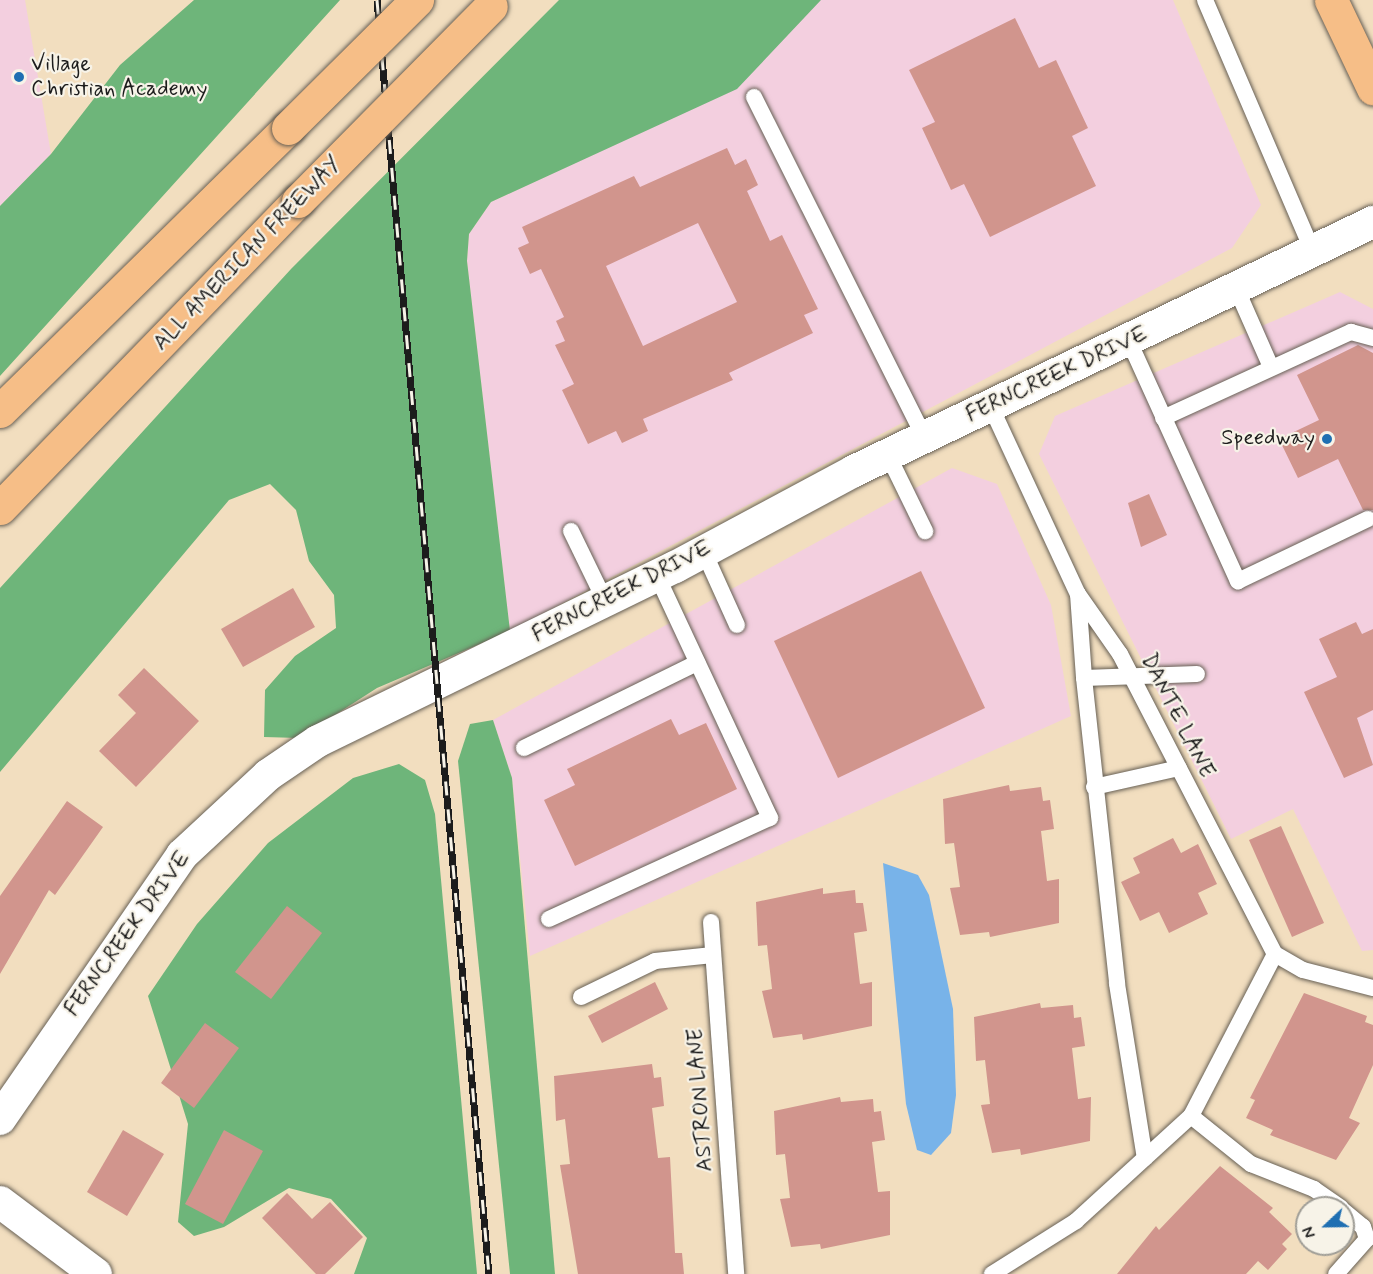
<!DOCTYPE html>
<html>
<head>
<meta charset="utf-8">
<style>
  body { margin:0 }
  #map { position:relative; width:1373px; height:1274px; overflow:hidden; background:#f2debf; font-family:Mynerve,sans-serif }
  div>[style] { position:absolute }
  .built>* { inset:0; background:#f3cfdf }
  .forest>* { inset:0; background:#6eb57a }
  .water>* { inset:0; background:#78b3e9 }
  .building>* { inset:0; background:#d1958d }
  .roads { filter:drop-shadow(0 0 2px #676055) drop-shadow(0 0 2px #676055) }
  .service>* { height:16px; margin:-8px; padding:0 8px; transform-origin:8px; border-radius:8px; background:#fff }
  .minor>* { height:32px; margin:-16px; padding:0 16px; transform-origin:16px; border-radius:16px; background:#fff }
  .trunk>* { height:33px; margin:-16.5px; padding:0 16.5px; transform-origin:16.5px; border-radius:16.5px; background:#f6be87 }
  .motorway>* { height:33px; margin:-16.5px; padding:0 16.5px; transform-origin:16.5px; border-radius:16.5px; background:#f6be87 }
  .rail>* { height:7px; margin-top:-3.5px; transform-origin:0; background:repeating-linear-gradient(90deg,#f7f3e8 0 14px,#1c1c1c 0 28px); box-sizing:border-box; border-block:2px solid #1c1c1c }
  .bridges { filter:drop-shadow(0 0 2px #676055) drop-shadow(0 0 2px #676055) }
  .motorway-bridge>* { height:33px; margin:-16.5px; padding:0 16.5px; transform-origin:16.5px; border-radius:16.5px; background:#f6be87 }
  .dots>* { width:16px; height:16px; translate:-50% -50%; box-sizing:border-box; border:3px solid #f7f3e8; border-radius:50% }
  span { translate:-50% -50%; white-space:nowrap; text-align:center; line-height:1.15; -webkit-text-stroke:4.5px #f7f3e8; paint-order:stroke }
  .poi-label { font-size:22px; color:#1c1c1c }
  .left { translate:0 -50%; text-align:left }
  .right { translate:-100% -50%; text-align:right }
  .street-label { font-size:22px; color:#1c1c1c }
  .north { position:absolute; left:1295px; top:1196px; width:60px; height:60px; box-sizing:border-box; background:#f7f3e8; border:2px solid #9f9d96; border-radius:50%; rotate:248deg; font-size:16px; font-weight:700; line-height:24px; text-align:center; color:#1c1c1c }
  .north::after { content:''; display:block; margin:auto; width:21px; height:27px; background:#1f6fb2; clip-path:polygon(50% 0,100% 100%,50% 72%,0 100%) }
</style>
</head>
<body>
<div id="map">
  <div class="built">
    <div style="clip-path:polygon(0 0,25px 0,51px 154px,0 206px)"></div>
    <div style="clip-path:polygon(820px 0,1173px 0,1261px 205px,1232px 248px,510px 631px,467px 261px,469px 234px,491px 202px,737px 88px)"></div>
    <div style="clip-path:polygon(1340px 292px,1373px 309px,1373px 950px,1362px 951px,1293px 809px,1231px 839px,1039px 454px,1055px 416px)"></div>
    <div style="clip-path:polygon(952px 468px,997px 484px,1051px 605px,1071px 716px,530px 956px,512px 778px,493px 720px)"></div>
  </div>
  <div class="forest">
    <div style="clip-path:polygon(194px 0,340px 0,0 376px,0 206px,51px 154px,120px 65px)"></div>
    <div style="clip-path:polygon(559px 0,821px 0,737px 89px,491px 202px,469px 234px,467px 261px,510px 631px,377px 688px,299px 738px,264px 737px,265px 690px,295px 656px,336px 628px,334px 595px,309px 561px,296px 510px,270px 484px,229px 500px,0 772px,0 588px,291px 269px)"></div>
    <div style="clip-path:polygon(493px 720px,512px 778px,555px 1274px,510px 1274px,458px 761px,470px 724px)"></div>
    <div style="clip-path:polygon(399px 764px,425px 780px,435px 814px,477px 1274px,354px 1274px,367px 1238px,331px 1199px,289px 1188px,224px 1227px,194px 1236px,178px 1222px,188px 1124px,148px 996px,197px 924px,268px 843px,353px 778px)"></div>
  </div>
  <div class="water">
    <div style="clip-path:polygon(883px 863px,918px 875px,929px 895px,953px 1009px,956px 1095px,951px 1133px,931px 1155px,917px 1150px,906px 1104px)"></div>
  </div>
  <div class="building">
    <div style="clip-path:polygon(1015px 18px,1039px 68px,1056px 60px,1088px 128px,1072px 136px,1096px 186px,990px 237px,964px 184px,951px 190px,922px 128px,935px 122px,909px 70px)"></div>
    <div style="clip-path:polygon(evenodd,727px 148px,735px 165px,746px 159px,758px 185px,747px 191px,770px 241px,782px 235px,818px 309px,804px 315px,813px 333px,729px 373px,733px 380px,643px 419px,648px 431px,622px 443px,616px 431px,588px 444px,562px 390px,574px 384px,555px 345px,565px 341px,556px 321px,564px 317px,541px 269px,530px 274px,518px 248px,529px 243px,522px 227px,634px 176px,640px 187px,727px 148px,698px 223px,737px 302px,643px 346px,606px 266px,698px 223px)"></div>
    <div style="clip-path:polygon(1358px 345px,1373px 353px,1373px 510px,1363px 510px,1338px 459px,1298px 478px,1279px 439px,1319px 420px,1297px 375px)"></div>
    <div style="clip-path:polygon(1149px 494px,1167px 535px,1141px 547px,1128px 503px)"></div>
    <div style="clip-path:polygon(921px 571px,985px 708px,838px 778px,774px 641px)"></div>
    <div style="clip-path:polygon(293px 588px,315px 627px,243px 667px,221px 629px)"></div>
    <div style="clip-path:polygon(1356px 622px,1362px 634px,1373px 629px,1373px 710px,1357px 718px,1373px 765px,1344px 778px,1304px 692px,1337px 677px,1319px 639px)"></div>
    <div style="clip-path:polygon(144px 668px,199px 721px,136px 787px,99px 751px,136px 713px,118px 695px)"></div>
    <div style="clip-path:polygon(671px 719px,679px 735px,706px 723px,737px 789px,575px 866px,544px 800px,575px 785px,567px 769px)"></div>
    <div style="clip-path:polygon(1009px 785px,1010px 791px,1041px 787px,1043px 801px,1050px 800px,1054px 829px,1041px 831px,1047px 881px,1059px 879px,1059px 923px,990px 937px,989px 932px,960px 935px,950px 888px,960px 887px,954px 843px,945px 844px,943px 799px)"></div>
    <div style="clip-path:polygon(67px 801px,103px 827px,55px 895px,49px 890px,0 974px,0 896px)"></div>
    <div style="clip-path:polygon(1281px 826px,1324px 923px,1292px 937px,1249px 840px)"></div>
    <div style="clip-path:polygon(1173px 838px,1181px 853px,1198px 844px,1217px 884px,1198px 893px,1208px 914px,1169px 933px,1159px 912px,1140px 921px,1121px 882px,1140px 873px,1133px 858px)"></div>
    <div style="clip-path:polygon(823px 888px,823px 894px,855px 890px,856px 903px,863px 903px,867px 931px,854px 933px,860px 984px,872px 982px,872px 1026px,803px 1040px,802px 1034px,773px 1038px,762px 991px,772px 989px,767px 945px,758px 946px,756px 902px)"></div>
    <div style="clip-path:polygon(287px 906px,322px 933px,271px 999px,235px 972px)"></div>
    <div style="clip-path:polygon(655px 982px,668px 1009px,602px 1043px,588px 1016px)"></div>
    <div style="clip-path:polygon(1304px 993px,1367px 1016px,1365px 1022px,1373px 1025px,1373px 1065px,1349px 1118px,1360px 1123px,1336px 1160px,1270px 1135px,1273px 1130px,1246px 1118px,1255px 1100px,1250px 1098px)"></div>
    <div style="clip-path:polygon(1040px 1003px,1041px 1008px,1073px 1005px,1074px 1018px,1081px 1017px,1085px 1046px,1072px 1048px,1078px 1099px,1091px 1097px,1090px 1141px,1021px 1155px,1020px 1149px,992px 1153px,981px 1105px,990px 1104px,985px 1060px,976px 1061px,974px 1017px)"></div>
    <div style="clip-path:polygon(205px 1023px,239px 1048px,194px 1108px,161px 1083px)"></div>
    <div style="clip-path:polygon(652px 1064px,654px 1078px,661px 1077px,664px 1106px,652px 1108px,658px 1158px,670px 1157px,675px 1253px,682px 1253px,684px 1274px,578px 1274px,560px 1165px,570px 1164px,565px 1119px,556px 1121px,554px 1076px)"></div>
    <div style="clip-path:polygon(840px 1097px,841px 1102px,873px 1099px,874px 1112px,881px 1111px,885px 1140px,872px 1142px,878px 1192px,890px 1191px,890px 1235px,821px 1249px,820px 1244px,791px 1247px,780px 1199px,790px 1198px,785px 1154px,776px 1155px,774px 1111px)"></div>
    <div style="clip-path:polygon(123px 1130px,164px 1154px,127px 1216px,87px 1192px)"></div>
    <div style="clip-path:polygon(224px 1130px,263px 1151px,223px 1224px,185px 1204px)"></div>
    <div style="clip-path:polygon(1220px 1166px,1273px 1208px,1269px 1212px,1292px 1234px,1282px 1244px,1287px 1249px,1268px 1270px,1258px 1261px,1246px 1274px,1117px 1274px,1156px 1226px,1159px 1230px)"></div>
    <div style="clip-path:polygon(287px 1193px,312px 1219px,330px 1202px,363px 1237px,325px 1274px,316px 1274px,262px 1218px)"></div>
  </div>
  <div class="roads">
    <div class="service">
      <div style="left:1205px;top:0;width:276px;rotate:66.8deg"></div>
      <div style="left:754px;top:97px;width:381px;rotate:63.4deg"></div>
      <div style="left:1237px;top:290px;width:84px;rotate:66.2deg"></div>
      <div style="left:1129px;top:341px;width:264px;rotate:65.6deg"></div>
      <div style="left:1238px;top:581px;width:144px;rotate:-25.5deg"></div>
      <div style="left:991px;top:407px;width:206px;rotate:65.1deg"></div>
      <div style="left:1078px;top:594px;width:73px;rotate:55deg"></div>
      <div style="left:1120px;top:654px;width:338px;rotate:62.7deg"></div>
      <div style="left:1275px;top:954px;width:32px;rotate:30deg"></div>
      <div style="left:1303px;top:970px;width:72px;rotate:14.4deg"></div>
      <div style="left:1163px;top:418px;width:207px;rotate:-24.6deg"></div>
      <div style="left:1351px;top:332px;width:23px;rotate:15deg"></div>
      <div style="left:888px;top:455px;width:85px;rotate:64deg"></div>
      <div style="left:571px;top:531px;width:78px;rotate:64.1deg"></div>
      <div style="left:704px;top:552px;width:80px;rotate:65.7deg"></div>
      <div style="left:1078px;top:594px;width:84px;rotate:85.9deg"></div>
      <div style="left:1084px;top:678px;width:113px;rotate:-2deg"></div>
      <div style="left:1084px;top:678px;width:308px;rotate:83.8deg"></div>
      <div style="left:1117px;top:984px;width:176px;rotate:80.9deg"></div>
      <div style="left:524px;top:748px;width:193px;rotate:-26.2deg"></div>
      <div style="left:1094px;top:787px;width:87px;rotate:-12.6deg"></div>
      <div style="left:549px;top:919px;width:243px;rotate:-24.6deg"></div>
      <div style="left:770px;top:818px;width:267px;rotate:-115deg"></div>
      <div style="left:711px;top:922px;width:353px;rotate:85.9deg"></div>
      <div style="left:581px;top:997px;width:82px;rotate:-25.9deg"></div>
      <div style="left:655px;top:961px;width:58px;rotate:-5.9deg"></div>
      <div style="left:1191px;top:1116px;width:77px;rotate:38.7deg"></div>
      <div style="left:1251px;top:1164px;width:68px;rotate:21.6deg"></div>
      <div style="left:1314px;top:1189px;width:33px;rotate:35deg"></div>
      <div style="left:992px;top:1274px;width:99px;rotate:-32.2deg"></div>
      <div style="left:1076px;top:1221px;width:156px;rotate:-42.4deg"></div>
      <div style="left:1191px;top:1116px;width:182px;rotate:-62.6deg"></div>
      <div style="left:1336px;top:1274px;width:47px;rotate:-48.5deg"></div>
      <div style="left:1367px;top:1239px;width:13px;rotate:-108deg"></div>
      <div style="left:1363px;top:1227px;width:26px;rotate:-140deg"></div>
    </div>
    <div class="minor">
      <div style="left:0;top:1119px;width:321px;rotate:-55.4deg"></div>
      <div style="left:182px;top:855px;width:117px;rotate:-42.9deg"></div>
      <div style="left:268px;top:775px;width:60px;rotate:-34.2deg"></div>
      <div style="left:318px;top:741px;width:397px;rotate:-26deg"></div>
      <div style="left:675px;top:567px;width:203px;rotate:-28.2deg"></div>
      <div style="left:854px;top:471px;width:576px;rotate:-25.63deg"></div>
      <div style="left:0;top:1202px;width:120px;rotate:36.9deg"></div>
    </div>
    <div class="trunk">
      <div style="left:1331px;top:0;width:98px;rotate:64.5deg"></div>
    </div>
    <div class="motorway">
      <div style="left:0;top:411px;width:404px;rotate:-44.5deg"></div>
      <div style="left:0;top:508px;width:428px;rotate:-45.9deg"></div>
    </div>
  </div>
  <div class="rail">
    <div style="left:377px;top:0;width:1279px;rotate:84.98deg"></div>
  </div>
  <div class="bridges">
    <div class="motorway-bridge">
      <div style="left:288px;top:128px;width:182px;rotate:-44.8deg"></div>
      <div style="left:298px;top:201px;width:274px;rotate:-45.3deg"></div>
    </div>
  </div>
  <div class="dots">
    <div style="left:19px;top:77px;background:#1f6fb2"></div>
    <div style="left:1327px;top:439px;background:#1f6fb2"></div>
  </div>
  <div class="poi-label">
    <span class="left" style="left:31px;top:77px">Village<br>Christian Academy</span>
    <span class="right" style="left:1315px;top:439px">Speedway</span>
  </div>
  <div class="street-label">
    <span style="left:248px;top:254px;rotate:-46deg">ALL AMERICAN FREEWAY</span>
    <span style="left:1057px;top:375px;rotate:-25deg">FERNCREEK DRIVE</span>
    <span style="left:622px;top:592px;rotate:-27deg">FERNCREEK DRIVE</span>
    <span style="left:1177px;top:716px;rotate:63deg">DANTE LANE</span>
    <span style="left:128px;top:934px;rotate:-54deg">FERNCREEK DRIVE</span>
    <span style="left:701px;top:1100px;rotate:-94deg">ASTRON LANE</span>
  </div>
  <div class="north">N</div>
</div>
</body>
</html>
